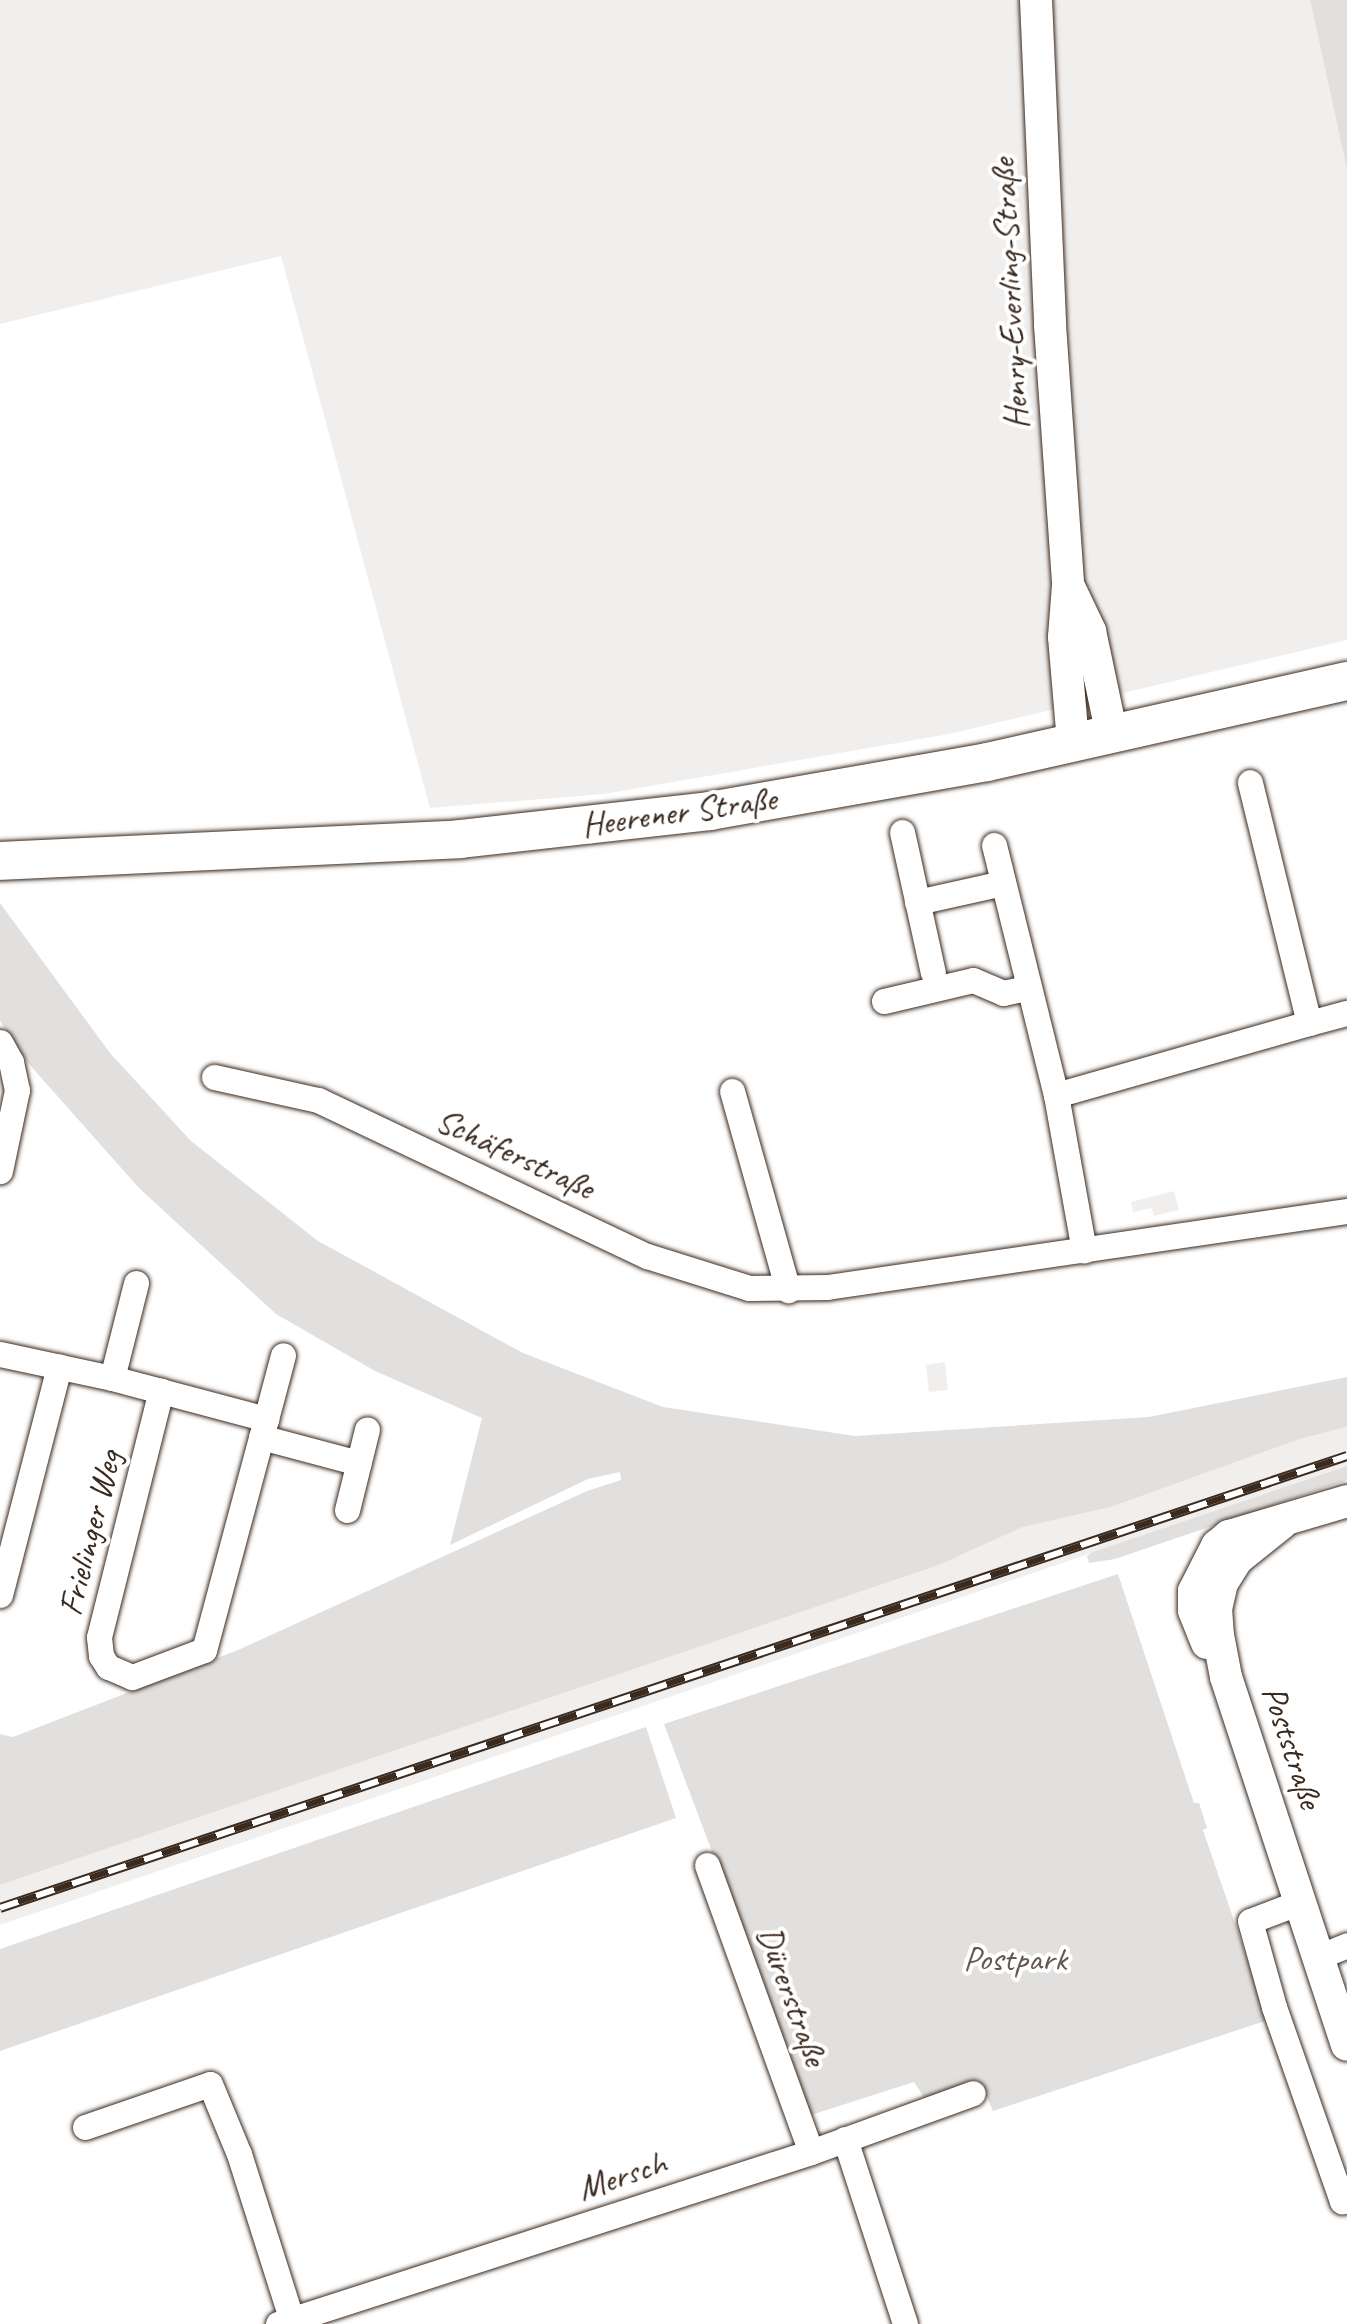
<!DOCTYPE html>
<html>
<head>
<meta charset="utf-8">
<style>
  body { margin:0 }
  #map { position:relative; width:1347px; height:2324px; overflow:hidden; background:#fff; font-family:Caveat,sans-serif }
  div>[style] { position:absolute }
  .built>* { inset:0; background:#f1efee }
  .green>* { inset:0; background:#e2e0de }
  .roads { filter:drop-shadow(0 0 2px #3b2a1e) drop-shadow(0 0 2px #3b2a1e) }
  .minor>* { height:25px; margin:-12.5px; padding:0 12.5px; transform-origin:12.5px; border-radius:12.5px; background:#fff }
  .tertiary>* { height:32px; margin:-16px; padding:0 16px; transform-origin:16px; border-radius:16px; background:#fff }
  .secondary>* { height:38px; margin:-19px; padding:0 19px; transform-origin:19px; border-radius:19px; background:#fff }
  .rail>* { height:10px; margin-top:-5px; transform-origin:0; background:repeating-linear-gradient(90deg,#fff 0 19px,#3b2a1e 0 38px); box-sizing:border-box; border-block:2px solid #3b2a1e }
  span { translate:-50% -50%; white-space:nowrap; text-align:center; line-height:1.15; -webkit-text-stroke:8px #fff; paint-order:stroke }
  .street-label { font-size:35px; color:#3b2a1e }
  .park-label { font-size:35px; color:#65584e }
</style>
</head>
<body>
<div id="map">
  <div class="built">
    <div style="clip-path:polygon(0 0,1310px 0,1347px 170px,1347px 640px,949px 734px,604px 794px,430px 808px,281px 256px,0 324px)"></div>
    <div style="clip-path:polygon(1174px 1191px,1179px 1210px,1154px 1216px,1151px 1208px,1133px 1212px,1131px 1202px)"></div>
    <div style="clip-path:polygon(945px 1362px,948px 1390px,929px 1392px,926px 1365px)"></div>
    <div style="clip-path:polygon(1347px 1427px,1347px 1466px,0 1925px,0 1885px,939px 1565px,1023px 1527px,1111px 1507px,1300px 1439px)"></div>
  </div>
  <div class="green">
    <div style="clip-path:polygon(1310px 0,1347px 0,1347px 178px,1347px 170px)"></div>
    <div style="clip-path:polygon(0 903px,110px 1053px,191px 1141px,318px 1241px,523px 1353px,663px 1407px,855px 1436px,1149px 1417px,1347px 1377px,1347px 1427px,1300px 1439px,1111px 1507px,1023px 1527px,939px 1565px,0 1885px,0 1734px,13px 1737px,238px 1650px,587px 1491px,621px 1480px,620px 1472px,588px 1479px,450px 1545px,482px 1418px,375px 1371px,276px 1314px,139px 1188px,28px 1063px,0 1021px)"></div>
    <div style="clip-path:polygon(1347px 1466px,1347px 1480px,1115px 1559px,1089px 1563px,1087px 1556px,1093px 1552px)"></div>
    <div style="clip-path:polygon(1118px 1574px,1194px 1803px,1199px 1803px,1207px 1828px,1203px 1830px,1268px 2020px,993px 2111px,986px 2095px,933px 2111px,914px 2082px,811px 2115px,664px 1724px)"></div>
    <div style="clip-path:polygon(646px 1727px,676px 1818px,0 2051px,0 1949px)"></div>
  </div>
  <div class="roads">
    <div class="minor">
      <div style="left:902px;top:832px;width:144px;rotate:77.6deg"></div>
      <div style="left:994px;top:845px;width:258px;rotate:76.1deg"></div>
      <div style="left:1056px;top:1095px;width:158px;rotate:79.8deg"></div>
      <div style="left:917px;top:902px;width:88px;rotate:-12.5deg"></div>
      <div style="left:884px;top:1001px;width:91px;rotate:-13.3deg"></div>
      <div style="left:973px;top:980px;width:33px;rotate:23deg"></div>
      <div style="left:1003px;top:993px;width:25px;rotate:-12deg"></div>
      <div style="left:1309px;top:1023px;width:39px;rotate:-15deg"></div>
      <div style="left:0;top:1042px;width:23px;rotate:61deg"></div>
      <div style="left:11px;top:1062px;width:29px;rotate:78deg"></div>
      <div style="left:17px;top:1090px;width:83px;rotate:101.9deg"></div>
      <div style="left:214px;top:1077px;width:107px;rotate:12.5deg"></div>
      <div style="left:318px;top:1100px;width:364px;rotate:25.4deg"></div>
      <div style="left:647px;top:1256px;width:107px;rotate:17.4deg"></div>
      <div style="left:749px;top:1288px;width:78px;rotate:-0.7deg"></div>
      <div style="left:827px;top:1287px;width:526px;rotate:-8.32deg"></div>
      <div style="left:732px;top:1091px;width:207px;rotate:74.3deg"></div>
      <div style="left:1056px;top:1095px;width:263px;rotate:-15.9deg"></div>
      <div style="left:1309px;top:1023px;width:248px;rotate:-103.8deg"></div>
      <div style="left:0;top:1354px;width:115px;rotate:12.1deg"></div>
      <div style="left:112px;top:1378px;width:51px;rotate:14.9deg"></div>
      <div style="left:161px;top:1391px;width:109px;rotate:14.9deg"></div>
      <div style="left:266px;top:1419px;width:239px;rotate:105deg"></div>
      <div style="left:204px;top:1650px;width:77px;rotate:159.4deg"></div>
      <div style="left:132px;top:1677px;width:26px;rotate:-157deg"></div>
      <div style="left:108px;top:1667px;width:13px;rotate:-122deg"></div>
      <div style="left:101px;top:1656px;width:19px;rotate:-96deg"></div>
      <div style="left:99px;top:1637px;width:254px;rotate:-75.9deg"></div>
      <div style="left:112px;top:1378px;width:98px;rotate:-75.8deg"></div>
      <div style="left:266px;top:1419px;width:66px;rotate:-75.1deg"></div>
      <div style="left:261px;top:1437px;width:101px;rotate:14.9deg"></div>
      <div style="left:347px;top:1510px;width:83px;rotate:-76.1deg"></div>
      <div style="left:0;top:1595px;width:236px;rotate:-75.5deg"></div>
      <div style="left:707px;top:1865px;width:305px;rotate:70.1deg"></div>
      <div style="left:1300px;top:1902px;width:53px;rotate:159.2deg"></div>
      <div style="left:1250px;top:1921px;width:89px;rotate:74.4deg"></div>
      <div style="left:1274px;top:2007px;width:206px;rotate:70.7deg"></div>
      <div style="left:1342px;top:2201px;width:5px;rotate:-11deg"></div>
      <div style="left:1318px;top:1957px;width:31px;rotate:-22deg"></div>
      <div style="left:85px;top:2127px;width:132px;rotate:-19deg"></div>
      <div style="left:210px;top:2084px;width:76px;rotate:67.5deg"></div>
      <div style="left:239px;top:2154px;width:178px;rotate:72.4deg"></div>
      <div style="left:845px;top:2139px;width:194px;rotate:72deg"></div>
      <div style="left:278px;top:2324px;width:560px;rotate:-17.88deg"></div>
      <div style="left:811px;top:2152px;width:172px;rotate:-20deg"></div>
    </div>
    <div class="tertiary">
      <div style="left:1036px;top:0;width:325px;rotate:87.5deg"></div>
      <div style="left:1050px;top:325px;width:261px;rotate:86deg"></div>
      <div style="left:1068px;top:585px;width:52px;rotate:94.4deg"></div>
      <div style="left:1064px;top:637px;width:106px;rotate:85.1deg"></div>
      <div style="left:1070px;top:589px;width:47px;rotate:64.5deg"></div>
      <div style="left:1090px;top:631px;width:106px;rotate:78.1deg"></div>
      <div style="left:1282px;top:1523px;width:58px;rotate:141.3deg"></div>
      <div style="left:1237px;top:1559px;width:28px;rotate:122deg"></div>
      <div style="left:1222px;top:1583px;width:26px;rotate:103deg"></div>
      <div style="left:1216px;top:1608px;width:27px;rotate:86deg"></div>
      <div style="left:1218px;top:1635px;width:43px;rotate:79.2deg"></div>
      <div style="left:1226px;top:1677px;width:387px;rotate:71.8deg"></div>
      <div style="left:1207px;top:1643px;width:35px;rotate:-112deg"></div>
      <div style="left:1194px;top:1610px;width:19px;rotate:-90deg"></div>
      <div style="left:1194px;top:1591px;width:51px;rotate:-62.9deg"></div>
      <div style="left:1217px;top:1546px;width:16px;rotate:-40deg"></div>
      <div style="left:1229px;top:1536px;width:123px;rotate:-16.5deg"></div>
    </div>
    <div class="secondary">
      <div style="left:0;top:861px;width:461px;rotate:-2.7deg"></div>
      <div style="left:460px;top:839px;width:252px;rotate:-6.4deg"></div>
      <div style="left:710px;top:811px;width:281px;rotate:-10deg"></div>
      <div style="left:987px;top:762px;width:369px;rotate:-12.7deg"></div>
    </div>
  </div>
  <div class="rail">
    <div style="left:0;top:1908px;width:1421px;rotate:-18.55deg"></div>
  </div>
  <div class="street-label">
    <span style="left:1010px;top:294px;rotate:-93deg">Henry-Everling-Straße</span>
    <span style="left:679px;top:812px;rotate:-8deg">Heerener Straße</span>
    <span style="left:515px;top:1154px;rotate:25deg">Schäferstraße</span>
    <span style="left:90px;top:1533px;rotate:-76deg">Frielinger Weg</span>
    <span style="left:1292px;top:1747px;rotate:72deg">Poststraße</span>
    <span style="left:792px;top:1996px;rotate:70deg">Dürerstraße</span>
    <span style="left:622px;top:2176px;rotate:-18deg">Mersch</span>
  </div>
  <div class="park-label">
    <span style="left:1015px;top:1959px">Postpark</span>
  </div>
</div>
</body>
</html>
